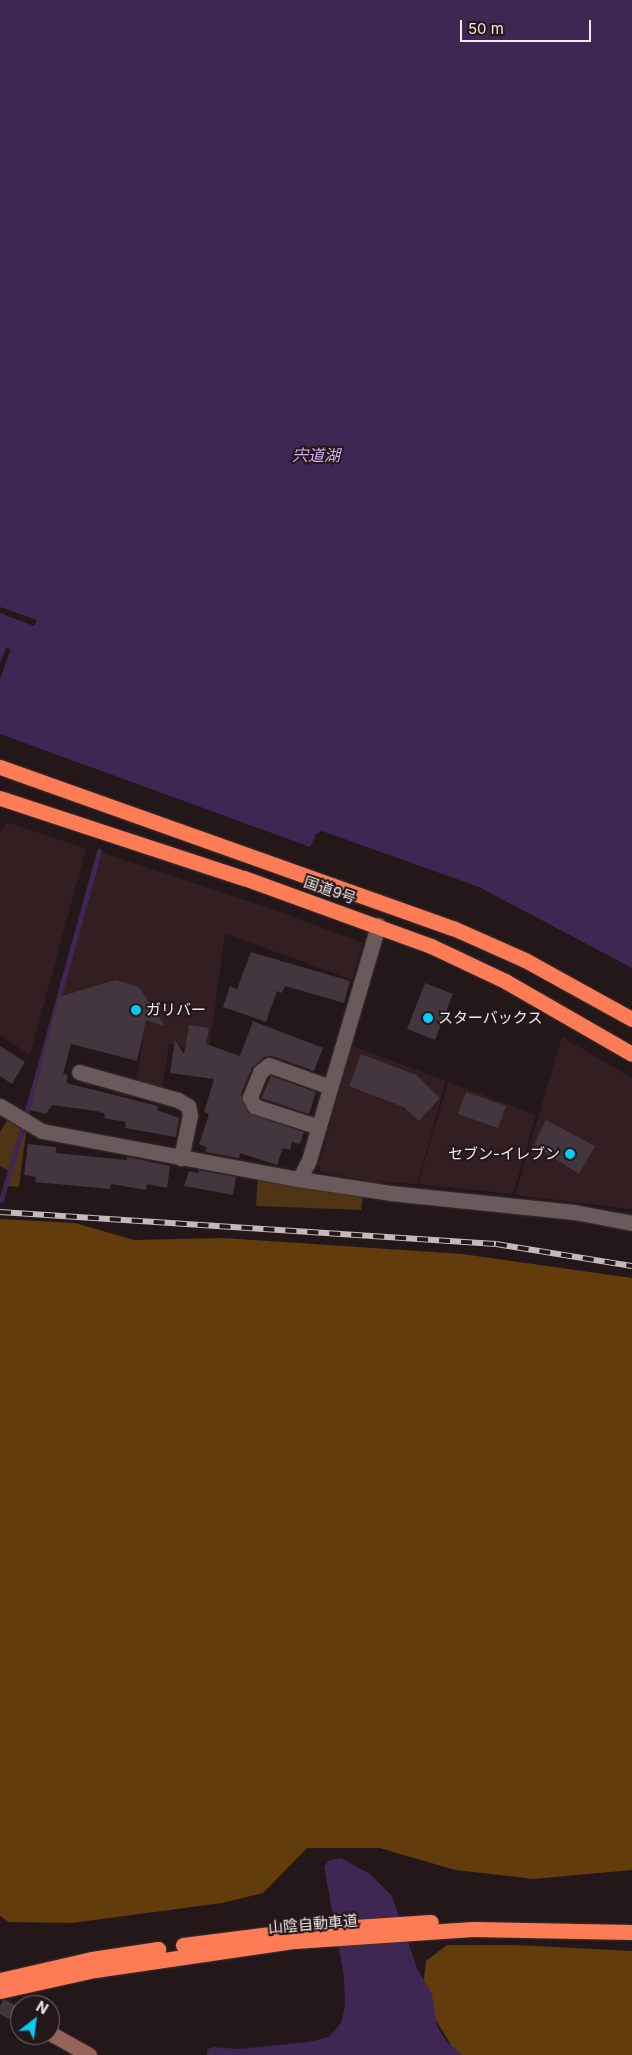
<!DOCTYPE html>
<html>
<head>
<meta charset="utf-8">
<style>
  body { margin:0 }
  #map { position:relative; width:632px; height:2055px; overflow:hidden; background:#241719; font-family:Inter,"Noto Sans JP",sans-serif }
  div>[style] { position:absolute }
  .built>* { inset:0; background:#331f22 }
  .green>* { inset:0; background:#4f3416 }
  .forest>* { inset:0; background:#623c0b }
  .water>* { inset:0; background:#402652 }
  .stream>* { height:5px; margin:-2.5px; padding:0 2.5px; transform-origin:2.5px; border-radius:2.5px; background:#402652 }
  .building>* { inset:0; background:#43363e }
  .secondary-tunnel>* { height:15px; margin-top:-7.5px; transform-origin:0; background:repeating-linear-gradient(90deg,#433638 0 15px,transparent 0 23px) }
  .roads { filter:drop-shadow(0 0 1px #3b3233) drop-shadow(0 0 1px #3b3233) }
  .street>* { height:15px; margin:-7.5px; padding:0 7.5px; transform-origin:7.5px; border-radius:7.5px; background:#6a5a5c }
  .secondary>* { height:15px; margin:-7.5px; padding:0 7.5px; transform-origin:7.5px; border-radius:7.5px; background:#96645a }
  .highway>* { height:15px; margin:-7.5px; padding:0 7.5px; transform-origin:7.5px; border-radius:7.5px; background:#fd7c55 }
  .rail>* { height:5.5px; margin-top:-2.75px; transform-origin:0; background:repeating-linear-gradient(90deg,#241719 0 11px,#c4b9bb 0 22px); box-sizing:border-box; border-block:1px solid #c4b9bb }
  .dots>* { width:14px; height:14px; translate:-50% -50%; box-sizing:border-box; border:2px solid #241719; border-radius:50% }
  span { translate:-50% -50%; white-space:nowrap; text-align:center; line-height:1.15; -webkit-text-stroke:4px #241719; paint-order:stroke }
  .street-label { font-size:15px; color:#f3e9eb }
  .poi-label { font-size:15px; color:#f3e9eb }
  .left { translate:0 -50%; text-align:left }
  .right { translate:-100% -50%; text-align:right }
  .water-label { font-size:16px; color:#d8aef7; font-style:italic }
  .north { position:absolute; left:10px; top:1995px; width:50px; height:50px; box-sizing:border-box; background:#241719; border:1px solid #776b6d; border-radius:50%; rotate:30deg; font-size:14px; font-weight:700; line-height:20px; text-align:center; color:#f3e9eb }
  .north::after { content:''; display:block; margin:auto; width:18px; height:22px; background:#05cbf9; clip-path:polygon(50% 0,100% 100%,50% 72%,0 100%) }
  .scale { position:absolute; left:460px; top:20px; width:131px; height:22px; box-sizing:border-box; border:2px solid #f3e9eb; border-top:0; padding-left:6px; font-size:15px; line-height:18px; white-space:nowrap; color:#f3e9eb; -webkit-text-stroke:4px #241719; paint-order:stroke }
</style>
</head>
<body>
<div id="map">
  <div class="built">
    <div style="clip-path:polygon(7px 822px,86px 849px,30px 1055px,0 1035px,0 832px)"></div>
    <div style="clip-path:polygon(102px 853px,277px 911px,363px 943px,352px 980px,225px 933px,209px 1051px,169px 1044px,162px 1087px,137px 1082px,143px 1034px,57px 1007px)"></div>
    <div style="clip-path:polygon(562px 1037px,632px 1078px,632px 1209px,515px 1195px)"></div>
    <div style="clip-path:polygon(352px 1046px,446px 1081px,417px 1184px,375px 1182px,321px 1172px,319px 1164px)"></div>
    <div style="clip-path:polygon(448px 1082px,536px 1115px,513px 1194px,418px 1184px)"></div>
  </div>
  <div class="green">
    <div style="clip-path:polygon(7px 1120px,26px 1132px,19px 1187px,7px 1186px,11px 1172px,0 1166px,0 1132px)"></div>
    <div style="clip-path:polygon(258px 1176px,363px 1197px,361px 1210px,256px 1206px)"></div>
  </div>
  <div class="forest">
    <div style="clip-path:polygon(0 1219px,75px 1223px,134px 1240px,223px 1238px,462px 1254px,632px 1278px,632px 1870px,533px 1879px,455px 1870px,380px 1848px,307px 1848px,263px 1893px,222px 1903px,72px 1923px,9px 1922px,0 1916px)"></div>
    <div style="clip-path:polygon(447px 1945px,517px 1945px,632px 1951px,632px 2055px,457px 2055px,422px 1997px,426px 1961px)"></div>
  </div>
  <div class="water">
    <div style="clip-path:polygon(0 0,632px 0,632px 968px,479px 887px,322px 831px,316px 834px,310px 847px,0 734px,0 679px,11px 649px,6px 648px,0 663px,0 613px,34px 626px,37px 620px,0 607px)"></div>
    <div style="clip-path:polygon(341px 1858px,370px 1874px,392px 1896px,417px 1968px,432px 1994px,437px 2026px,447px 2042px,463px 2055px,207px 2055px,207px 2050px,213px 2047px,238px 2049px,308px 2042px,329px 2037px,341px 2023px,345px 2007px,344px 1977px,324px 1866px,330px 1860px)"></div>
  </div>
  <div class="stream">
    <div style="left:27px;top:1111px;width:270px;rotate:-74.5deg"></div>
    <div style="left:1px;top:1200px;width:74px;rotate:-73.5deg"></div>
  </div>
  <div class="building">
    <div style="clip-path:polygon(251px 952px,350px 981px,344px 1003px,285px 986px,282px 993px,277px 991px,266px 1022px,223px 1007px,230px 986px,237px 989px)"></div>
    <div style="clip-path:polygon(115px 980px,139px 987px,165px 1026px,146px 1020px,137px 1061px,71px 1044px,63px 1074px,68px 1075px,66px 1083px,158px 1106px,157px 1110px,179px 1118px,176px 1137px,125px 1128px,126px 1122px,104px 1118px,105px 1114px,96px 1111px,52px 1105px,46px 1114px,30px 1110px,59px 997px)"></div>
    <div style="clip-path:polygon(425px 983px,453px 994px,435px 1040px,407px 1029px)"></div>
    <div style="clip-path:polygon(253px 1021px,323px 1048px,314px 1071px,272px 1056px,264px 1057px,252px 1068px,241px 1094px,248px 1113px,304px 1132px,300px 1144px,292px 1142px,290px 1150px,283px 1148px,277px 1165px,240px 1153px,239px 1158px,205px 1152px,207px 1147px,199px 1144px,209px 1114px,204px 1112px,214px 1079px,170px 1073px,175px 1040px,184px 1054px,189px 1025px,209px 1028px,206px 1044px,240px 1056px)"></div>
    <div style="clip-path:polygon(0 1046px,25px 1062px,12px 1084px,0 1076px)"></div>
    <div style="clip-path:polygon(361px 1054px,416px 1075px,440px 1098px,419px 1121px,404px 1107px,349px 1086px)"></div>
    <div style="clip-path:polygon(271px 1076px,316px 1092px,309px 1114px,261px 1098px)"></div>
    <div style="clip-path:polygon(466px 1092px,506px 1106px,498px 1128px,458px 1114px)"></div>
    <div style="clip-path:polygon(546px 1120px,595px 1146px,579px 1174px,534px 1145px)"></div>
    <div style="clip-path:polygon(28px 1144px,56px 1147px,56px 1153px,127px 1160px,127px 1157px,170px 1166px,167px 1188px,147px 1184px,146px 1190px,111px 1184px,110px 1189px,35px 1182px,36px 1177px,24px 1175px)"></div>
    <div style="clip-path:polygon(199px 1170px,236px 1177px,233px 1195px,184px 1186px,189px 1171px,198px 1173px)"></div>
  </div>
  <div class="secondary-tunnel">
    <div style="left:0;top:2005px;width:23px;rotate:29deg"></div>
  </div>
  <div class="roads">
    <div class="street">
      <div style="left:79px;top:1072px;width:103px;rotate:15.8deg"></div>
      <div style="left:178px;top:1100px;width:12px;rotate:31deg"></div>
      <div style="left:188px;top:1106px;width:9px;rotate:77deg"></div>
      <div style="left:190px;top:1115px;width:44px;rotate:101.8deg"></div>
      <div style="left:0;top:1106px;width:49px;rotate:30.8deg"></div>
      <div style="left:42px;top:1131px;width:261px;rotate:10.6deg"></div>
      <div style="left:299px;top:1179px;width:21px;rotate:-62deg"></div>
      <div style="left:309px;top:1160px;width:245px;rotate:-73.6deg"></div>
      <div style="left:319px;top:1127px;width:68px;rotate:-162.1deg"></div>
      <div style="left:254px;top:1106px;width:10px;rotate:-114deg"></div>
      <div style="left:250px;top:1097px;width:27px;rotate:-68deg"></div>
      <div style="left:260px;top:1072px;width:11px;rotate:-38deg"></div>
      <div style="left:269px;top:1065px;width:65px;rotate:19.8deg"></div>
      <div style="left:299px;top:1179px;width:92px;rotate:8.7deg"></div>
      <div style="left:390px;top:1193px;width:185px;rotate:5.9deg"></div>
      <div style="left:574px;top:1212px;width:59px;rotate:10.7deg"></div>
    </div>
    <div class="secondary">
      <div style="left:50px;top:2033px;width:45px;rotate:29.4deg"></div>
    </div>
    <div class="highway">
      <div style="left:0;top:767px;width:481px;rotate:19.6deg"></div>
      <div style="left:453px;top:928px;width:79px;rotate:24deg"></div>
      <div style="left:525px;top:960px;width:122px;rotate:28.9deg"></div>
      <div style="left:0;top:798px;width:257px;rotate:18.2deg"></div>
      <div style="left:244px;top:878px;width:199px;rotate:20deg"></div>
      <div style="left:431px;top:946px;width:82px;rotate:25.3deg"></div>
      <div style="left:505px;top:981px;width:146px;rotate:29.9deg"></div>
      <div style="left:183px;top:1945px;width:112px;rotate:-7.2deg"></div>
      <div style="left:294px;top:1931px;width:137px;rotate:-3.8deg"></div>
      <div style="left:0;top:1980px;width:94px;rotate:-12.9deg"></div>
      <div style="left:92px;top:1959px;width:67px;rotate:-8.6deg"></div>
      <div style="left:0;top:1991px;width:97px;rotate:-12.5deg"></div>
      <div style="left:95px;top:1970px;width:202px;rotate:-8.3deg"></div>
      <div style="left:295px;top:1941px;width:178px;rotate:-3.9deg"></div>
      <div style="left:473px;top:1929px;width:159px;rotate:1.1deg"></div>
    </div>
  </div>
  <div class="rail">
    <div style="left:0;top:1212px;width:497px;rotate:3.7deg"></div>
    <div style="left:496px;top:1244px;width:138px;rotate:9.2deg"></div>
  </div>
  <div class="dots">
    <div style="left:136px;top:1010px;background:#05cbf9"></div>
    <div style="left:428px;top:1018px;background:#05cbf9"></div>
    <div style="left:570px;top:1154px;background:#05cbf9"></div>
  </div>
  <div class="street-label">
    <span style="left:330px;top:890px;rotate:19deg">国道9号</span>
    <span style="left:313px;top:1924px;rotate:-5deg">山陰自動車道</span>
  </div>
  <div class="poi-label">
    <span class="left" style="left:146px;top:1010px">ガリバー</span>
    <span class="left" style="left:438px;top:1018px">スターバックス</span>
    <span class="right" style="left:560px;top:1154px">セブン-イレブン</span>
  </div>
  <div class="water-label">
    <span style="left:316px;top:455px">宍道湖</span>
  </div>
  <div class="north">N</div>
  <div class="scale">50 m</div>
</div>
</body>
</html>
